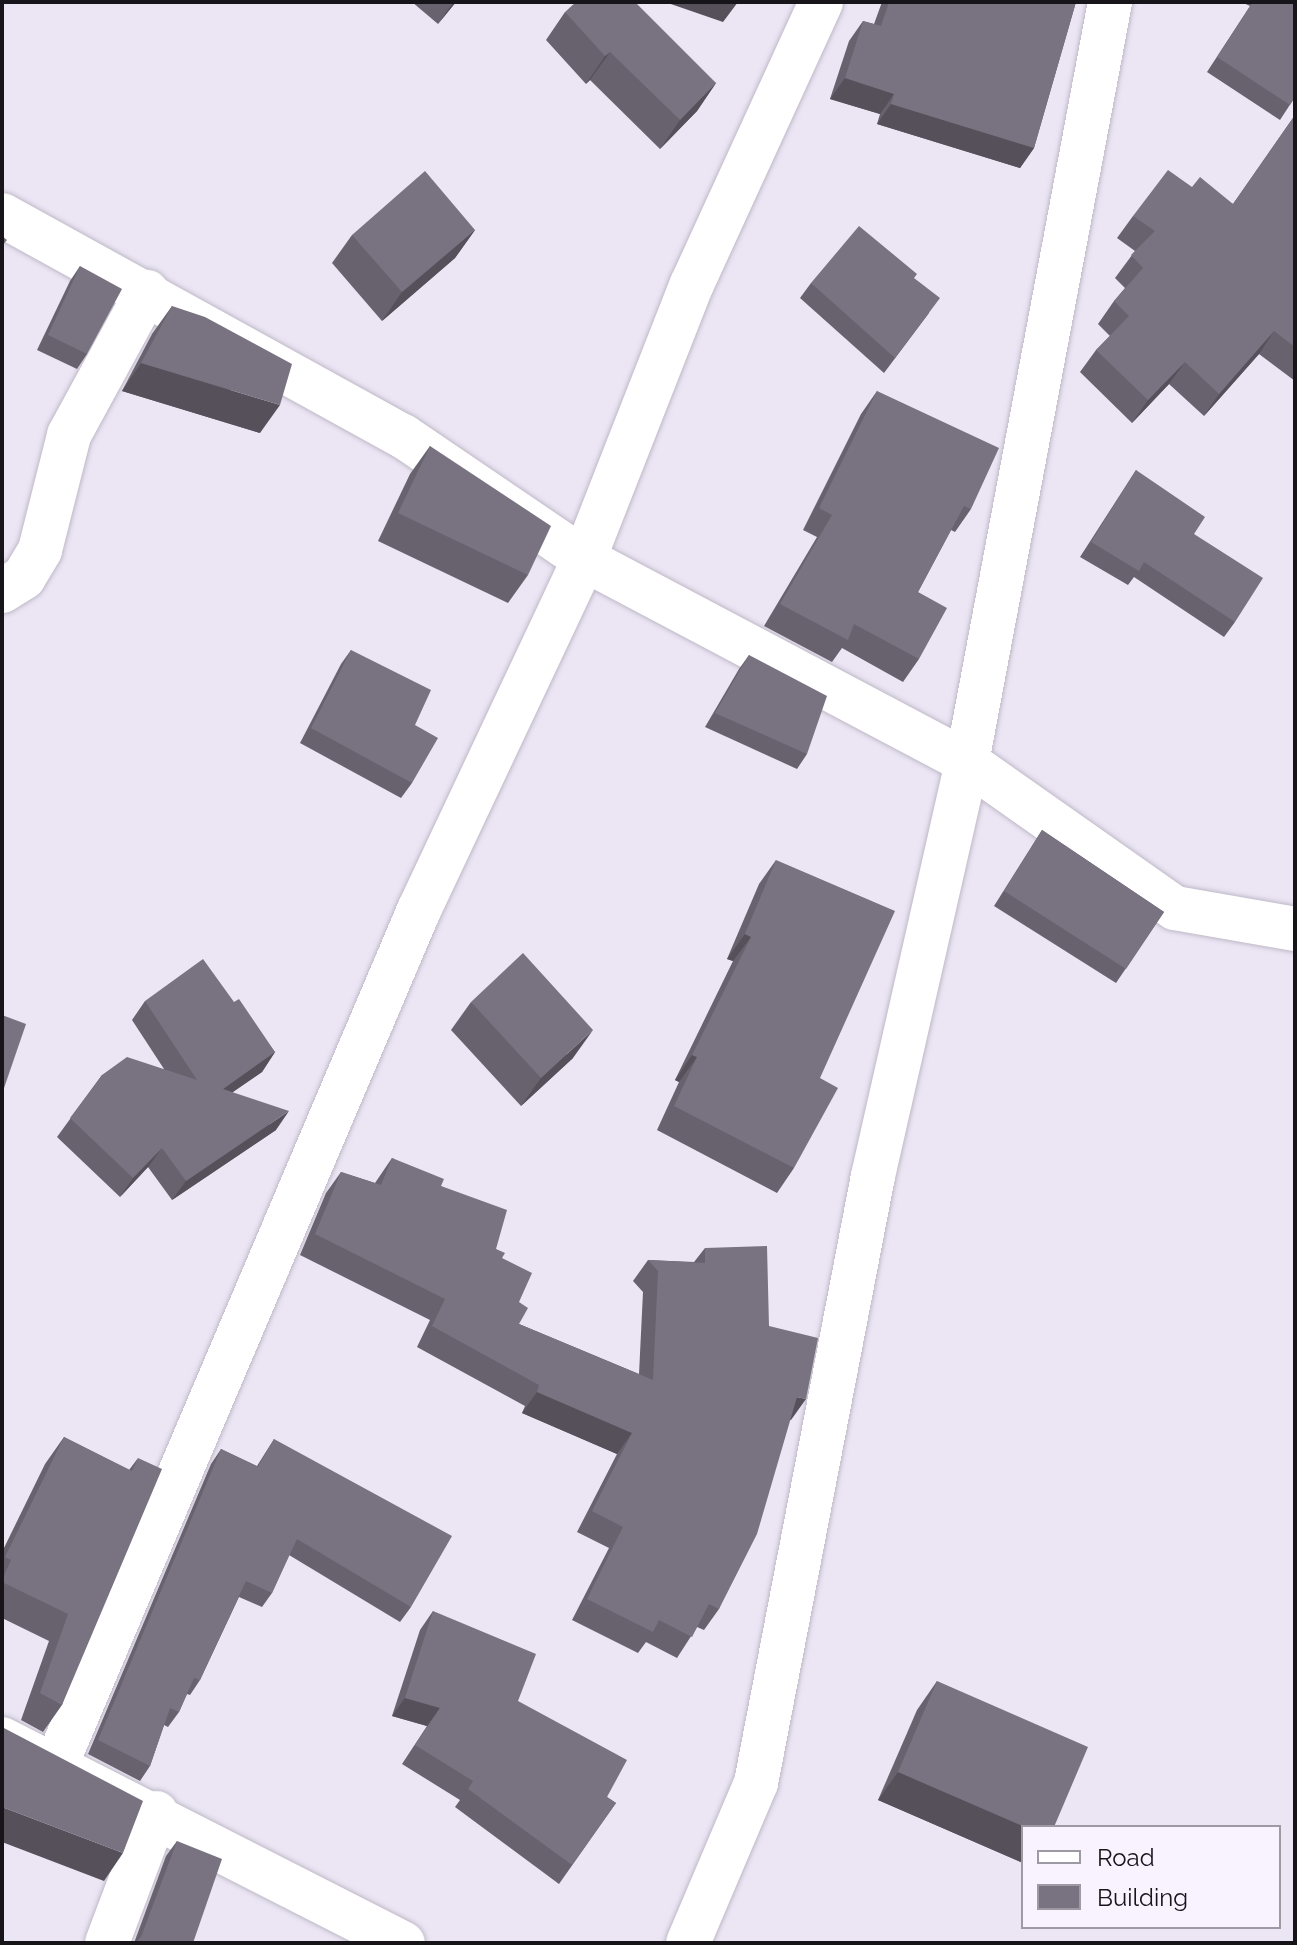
<!DOCTYPE html>
<html>
<head>
<meta charset="utf-8">
<style>
  body { margin:0 }
  #map { position:relative; width:1297px; height:1945px; overflow:hidden; background:#ebe5f4; font-family:Raleway,sans-serif }
  div>[style] { position:absolute }
  .roads { filter:drop-shadow(0 0 2px #bfb8c7) drop-shadow(0 0 2px #bfb8c7) }
  .minor>* { height:44px; margin:-22px; padding:0 22px; transform-origin:22px; border-radius:22px; background:#fff }
  .wall>* { inset:0; background:#68626e }
  .shaded-wall>* { inset:0; background:#55505a }
  .building>* { inset:0; background:#797280 }
  span { translate:-50% -50%; white-space:nowrap; text-align:center; line-height:1.15; -webkit-text-stroke:6px #f8f3ff; paint-order:stroke }
  .frame { position:absolute; inset:0; border:4px solid #17151a; pointer-events:none }
  .legend { position:absolute; left:1021px; top:1825px; width:260px; height:104px; box-sizing:border-box; background:#f8f3ff; border:2px solid #9e9aa3; margin:0; padding:10px 14px; list-style:none; font-size:24px; color:#17151a }
  .legend li { display:flex; align-items:center; gap:16px; height:40px }
  .legend b { width:40px; border:2px solid #9e9aa3 }
</style>
</head>
<body>
<div id="map">
  <div class="roads">
    <div class="minor">
      <div style="left:2px;top:215px;width:458px;rotate:28.9deg"></div>
      <div style="left:403px;top:436px;width:219px;rotate:34.2deg"></div>
      <div style="left:584px;top:559px;width:433px;rotate:27.9deg"></div>
      <div style="left:967px;top:762px;width:254px;rotate:35.1deg"></div>
      <div style="left:1175px;top:908px;width:122px;rotate:9.9deg"></div>
      <div style="left:2px;top:591px;width:26px;rotate:-32deg"></div>
      <div style="left:24px;top:577px;width:31px;rotate:-59deg"></div>
      <div style="left:40px;top:550px;width:119px;rotate:-75.8deg"></div>
      <div style="left:69px;top:435px;width:163px;rotate:-61.4deg"></div>
      <div style="left:2px;top:1739px;width:450px;rotate:27deg"></div>
      <div style="left:56px;top:1765px;width:929px;rotate:-67deg"></div>
      <div style="left:419px;top:910px;width:388px;rotate:-64.8deg"></div>
      <div style="left:584px;top:559px;width:295px;rotate:-68.6deg"></div>
      <div style="left:692px;top:284px;width:310px;rotate:-65.4deg"></div>
      <div style="left:107px;top:1943px;width:139px;rotate:-69.3deg"></div>
      <div style="left:688px;top:1943px;width:174px;rotate:-67deg"></div>
      <div style="left:756px;top:1783px;width:618px;rotate:-79.09deg"></div>
      <div style="left:873px;top:1176px;width:425px;rotate:-77.2deg"></div>
      <div style="left:967px;top:762px;width:773px;rotate:-79.34deg"></div>
    </div>
  </div>
  <div class="wall">
    <div style="clip-path:polygon(412px 2px,456px 2px,438px 24px)"></div>
    <div style="clip-path:polygon(882px 2px,1076px 2px,1034px 148px,1020px 168px,877px 124px,880px 114px,830px 99px,849px 41px,863px 21px,874px 24px)"></div>
    <div style="clip-path:polygon(1241px 2px,1295px 2px,1295px 97px,1280px 120px,1207px 72px,1250px 6px)"></div>
    <div style="clip-path:polygon(565px 12px,716px 83px,697px 111px,660px 149px,590px 80px,586px 84px,546px 40px)"></div>
    <div style="clip-path:polygon(1295px 115px,1295px 381px,1259px 354px,1204px 416px,1169px 384px,1132px 423px,1080px 372px,1096px 350px,1110px 336px,1098px 324px,1114px 301px,1125px 288px,1115px 278px,1135px 251px,1117px 238px,1133px 216px,1192px 187px,1233px 204px)"></div>
    <div style="clip-path:polygon(475px 230px,455px 258px,382px 321px,332px 263px,352px 235px)"></div>
    <div style="clip-path:polygon(80px 266px,87px 354px,77px 369px,37px 350px,70px 281px)"></div>
    <div style="clip-path:polygon(914px 279px,929px 313px,884px 373px,800px 298px,811px 283px)"></div>
    <div style="clip-path:polygon(172px 306px,260px 433px,122px 391px,152px 334px)"></div>
    <div style="clip-path:polygon(877px 391px,971px 509px,955px 532px,951px 530px,918px 592px,919px 659px,903px 682px,842px 648px,832px 662px,764px 626px,817px 537px,803px 530px,861px 414px)"></div>
    <div style="clip-path:polygon(430px 446px,528px 575px,508px 603px,378px 541px,410px 474px)"></div>
    <div style="clip-path:polygon(1136px 470px,1194px 534px,1235px 622px,1224px 637px,1134px 577px,1128px 585px,1080px 557px)"></div>
    <div style="clip-path:polygon(351px 650px,415px 725px,412px 783px,401px 798px,300px 743px,341px 664px)"></div>
    <div style="clip-path:polygon(749px 655px,807px 754px,797px 769px,705px 727px,739px 669px)"></div>
    <div style="clip-path:polygon(1042px 830px,1164px 912px,1116px 983px,994px 906px)"></div>
    <div style="clip-path:polygon(776px 860px,794px 1168px,777px 1193px,657px 1130px,679px 1082px,675px 1080px,733px 961px,727px 959px,759px 884px)"></div>
    <div style="clip-path:polygon(145px 1001px,234px 1002px,275px 1052px,262px 1072px,232px 1092px,276px 1130px,172px 1200px,148px 1167px,120px 1197px,57px 1137px,102px 1075px,164px 1069px,132px 1020px)"></div>
    <div style="clip-path:polygon(471px 1002px,573px 1058px,521px 1106px,451px 1030px)"></div>
    <div style="clip-path:polygon(392px 1158px,441px 1186px,496px 1249px,502px 1258px,519px 1302px,519px 1324px,639px 1374px,643px 1292px,633px 1281px,648px 1260px,694px 1262px,705px 1248px,769px 1326px,791px 1420px,790px 1419px,719px 1609px,704px 1630px,697px 1627px,677px 1658px,646px 1642px,638px 1653px,572px 1620px,609px 1548px,577px 1532px,617px 1454px,522px 1413px,525px 1406px,417px 1347px,430px 1320px,300px 1255px,326px 1193px,341px 1172px,375px 1183px)"></div>
    <div style="clip-path:polygon(64px 1437px,129px 1470px,138px 1458px,62px 1705px,43px 1732px,21px 1720px,49px 1641px,2px 1618px,2px 1552px,45px 1464px)"></div>
    <div style="clip-path:polygon(274px 1439px,411px 1607px,400px 1622px,289px 1555px,272px 1593px,262px 1607px,239px 1597px,200px 1680px,190px 1695px,187px 1694px,179px 1712px,168px 1727px,164px 1725px,150px 1766px,140px 1781px,88px 1754px,211px 1464px,221px 1449px,257px 1466px)"></div>
    <div style="clip-path:polygon(433px 1611px,607px 1797px,616px 1803px,559px 1884px,455px 1807px,460px 1800px,402px 1764px,427px 1726px,392px 1716px,420px 1630px)"></div>
    <div style="clip-path:polygon(937px 1681px,1023px 1827px,1023px 1863px,878px 1800px,917px 1710px)"></div>
    <div style="clip-path:polygon(177px 1841px,193px 1943px,134px 1943px,166px 1856px)"></div>
  </div>
  <div class="shaded-wall">
    <div style="clip-path:polygon(454px 2px,456px 2px,438px 24px,452px 4px)"></div>
    <div style="clip-path:polygon(665px 2px,738px 2px,723px 22px)"></div>
    <div style="clip-path:polygon(610px 52px,590px 80px,586px 84px,605px 56px)"></div>
    <div style="clip-path:polygon(845px 78px,894px 94px,880px 114px,830px 99px)"></div>
    <div style="clip-path:polygon(716px 83px,697px 111px,660px 149px,680px 120px)"></div>
    <div style="clip-path:polygon(891px 104px,1034px 148px,1020px 168px,877px 124px)"></div>
    <div style="clip-path:polygon(475px 230px,455px 258px,382px 321px,402px 292px)"></div>
    <div style="clip-path:polygon(1274px 331px,1259px 354px,1204px 416px,1219px 394px)"></div>
    <div style="clip-path:polygon(1185px 362px,1169px 384px,1132px 423px,1148px 400px)"></div>
    <div style="clip-path:polygon(141px 363px,280px 405px,260px 433px,122px 391px)"></div>
    <div style="clip-path:polygon(745px 934px,751px 937px,733px 961px,727px 959px)"></div>
    <div style="clip-path:polygon(593px 1030px,573px 1058px,521px 1106px,541px 1078px)"></div>
    <div style="clip-path:polygon(275px 1052px,262px 1072px,210px 1108px,223px 1089px)"></div>
    <div style="clip-path:polygon(692px 1055px,697px 1057px,679px 1082px,675px 1080px)"></div>
    <div style="clip-path:polygon(289px 1111px,276px 1130px,172px 1200px,186px 1181px)"></div>
    <div style="clip-path:polygon(162px 1148px,148px 1167px,120px 1197px,133px 1178px)"></div>
    <div style="clip-path:polygon(537px 1392px,632px 1433px,617px 1454px,522px 1413px)"></div>
    <div style="clip-path:polygon(797px 1397px,806px 1399px,791px 1420px,782px 1418px)"></div>
    <div style="clip-path:polygon(405px 1698px,440px 1708px,427px 1726px,392px 1716px)"></div>
    <div style="clip-path:polygon(898px 1772px,1025px 1827px,1023px 1827px,1023px 1863px,878px 1800px)"></div>
    <div style="clip-path:polygon(2px 1807px,123px 1853px,104px 1881px,2px 1842px)"></div>
  </div>
  <div class="building">
    <div style="clip-path:polygon(576px 2px,635px 2px,716px 83px,680px 120px,610px 52px,605px 56px,565px 12px)"></div>
    <div style="clip-path:polygon(889px 2px,1076px 2px,1034px 148px,891px 104px,894px 94px,845px 78px,863px 21px,881px 26px)"></div>
    <div style="clip-path:polygon(1253px 2px,1295px 2px,1295px 97px,1290px 105px,1217px 57px)"></div>
    <div style="clip-path:polygon(1295px 115px,1295px 347px,1274px 331px,1219px 394px,1185px 362px,1148px 400px,1096px 350px,1129px 316px,1114px 301px,1143px 268px,1131px 255px,1155px 231px,1133px 216px,1168px 170px,1192px 187px,1200px 177px,1233px 204px)"></div>
    <div style="clip-path:polygon(425px 171px,475px 230px,402px 292px,352px 235px)"></div>
    <div style="clip-path:polygon(859px 226px,917px 274px,914px 278px,940px 298px,895px 358px,811px 283px)"></div>
    <div style="clip-path:polygon(2px 236px,7px 240px,2px 246px)"></div>
    <div style="clip-path:polygon(80px 266px,122px 289px,87px 354px,48px 335px)"></div>
    <div style="clip-path:polygon(172px 306px,205px 317px,292px 364px,280px 405px,141px 363px)"></div>
    <div style="clip-path:polygon(877px 391px,999px 448px,971px 509px,964px 506px,918px 592px,947px 608px,919px 659px,854px 624px,848px 640px,780px 604px,832px 515px,819px 508px)"></div>
    <div style="clip-path:polygon(430px 446px,551px 526px,528px 575px,398px 513px)"></div>
    <div style="clip-path:polygon(1136px 470px,1205px 517px,1194px 534px,1263px 578px,1235px 622px,1144px 562px,1139px 571px,1091px 542px)"></div>
    <div style="clip-path:polygon(351px 650px,431px 690px,415px 725px,438px 738px,412px 783px,311px 728px)"></div>
    <div style="clip-path:polygon(749px 655px,827px 696px,807px 754px,715px 713px)"></div>
    <div style="clip-path:polygon(1042px 830px,1164px 912px,1126px 969px,1004px 891px)"></div>
    <div style="clip-path:polygon(776px 860px,895px 911px,820px 1078px,838px 1088px,794px 1168px,674px 1106px,697px 1057px,692px 1055px,751px 937px,745px 934px)"></div>
    <div style="clip-path:polygon(523px 953px,593px 1030px,541px 1078px,471px 1002px)"></div>
    <div style="clip-path:polygon(203px 959px,234px 1002px,239px 999px,275px 1052px,223px 1089px,289px 1111px,186px 1181px,162px 1148px,133px 1178px,70px 1118px,102px 1075px,127px 1057px,197px 1080px,145px 1001px)"></div>
    <div style="clip-path:polygon(2px 1015px,26px 1024px,2px 1094px)"></div>
    <div style="clip-path:polygon(392px 1158px,444px 1179px,441px 1186px,507px 1210px,496px 1249px,505px 1253px,502px 1258px,532px 1273px,519px 1302px,528px 1308px,519px 1324px,653px 1380px,658px 1271px,648px 1260px,705px 1263px,705px 1248px,767px 1246px,769px 1326px,818px 1338px,806px 1399px,797px 1397px,757px 1534px,719px 1609px,709px 1604px,692px 1637px,659px 1620px,653px 1632px,587px 1599px,623px 1527px,592px 1511px,632px 1433px,537px 1392px,539px 1385px,432px 1326px,445px 1299px,315px 1234px,341px 1172px,381px 1185px)"></div>
    <div style="clip-path:polygon(64px 1437px,132px 1471px,138px 1458px,162px 1469px,62px 1705px,40px 1693px,68px 1614px,2px 1582px,2px 1580px,11px 1560px,5px 1557px)"></div>
    <div style="clip-path:polygon(274px 1439px,452px 1536px,411px 1607px,297px 1539px,272px 1593px,246px 1581px,200px 1680px,194px 1678px,179px 1712px,170px 1708px,150px 1766px,98px 1740px,221px 1449px,258px 1467px)"></div>
    <div style="clip-path:polygon(433px 1611px,536px 1654px,518px 1701px,627px 1760px,607px 1797px,616px 1803px,572px 1865px,468px 1789px,473px 1781px,415px 1745px,440px 1708px,405px 1698px)"></div>
    <div style="clip-path:polygon(937px 1681px,1088px 1747px,1054px 1827px,1025px 1827px,898px 1772px)"></div>
    <div style="clip-path:polygon(2px 1727px,143px 1801px,123px 1853px,2px 1807px)"></div>
    <div style="clip-path:polygon(177px 1841px,222px 1859px,193px 1943px,135px 1943px,141px 1937px)"></div>
  </div>
  <div class="frame"></div>
  <ul class="legend">
  <li><b style="height:10px;background:#fff"></b>Road</li>
  <li><b style="height:22px;background:#797280"></b>Building</li>
  </ul>
</div>
</body>
</html>
